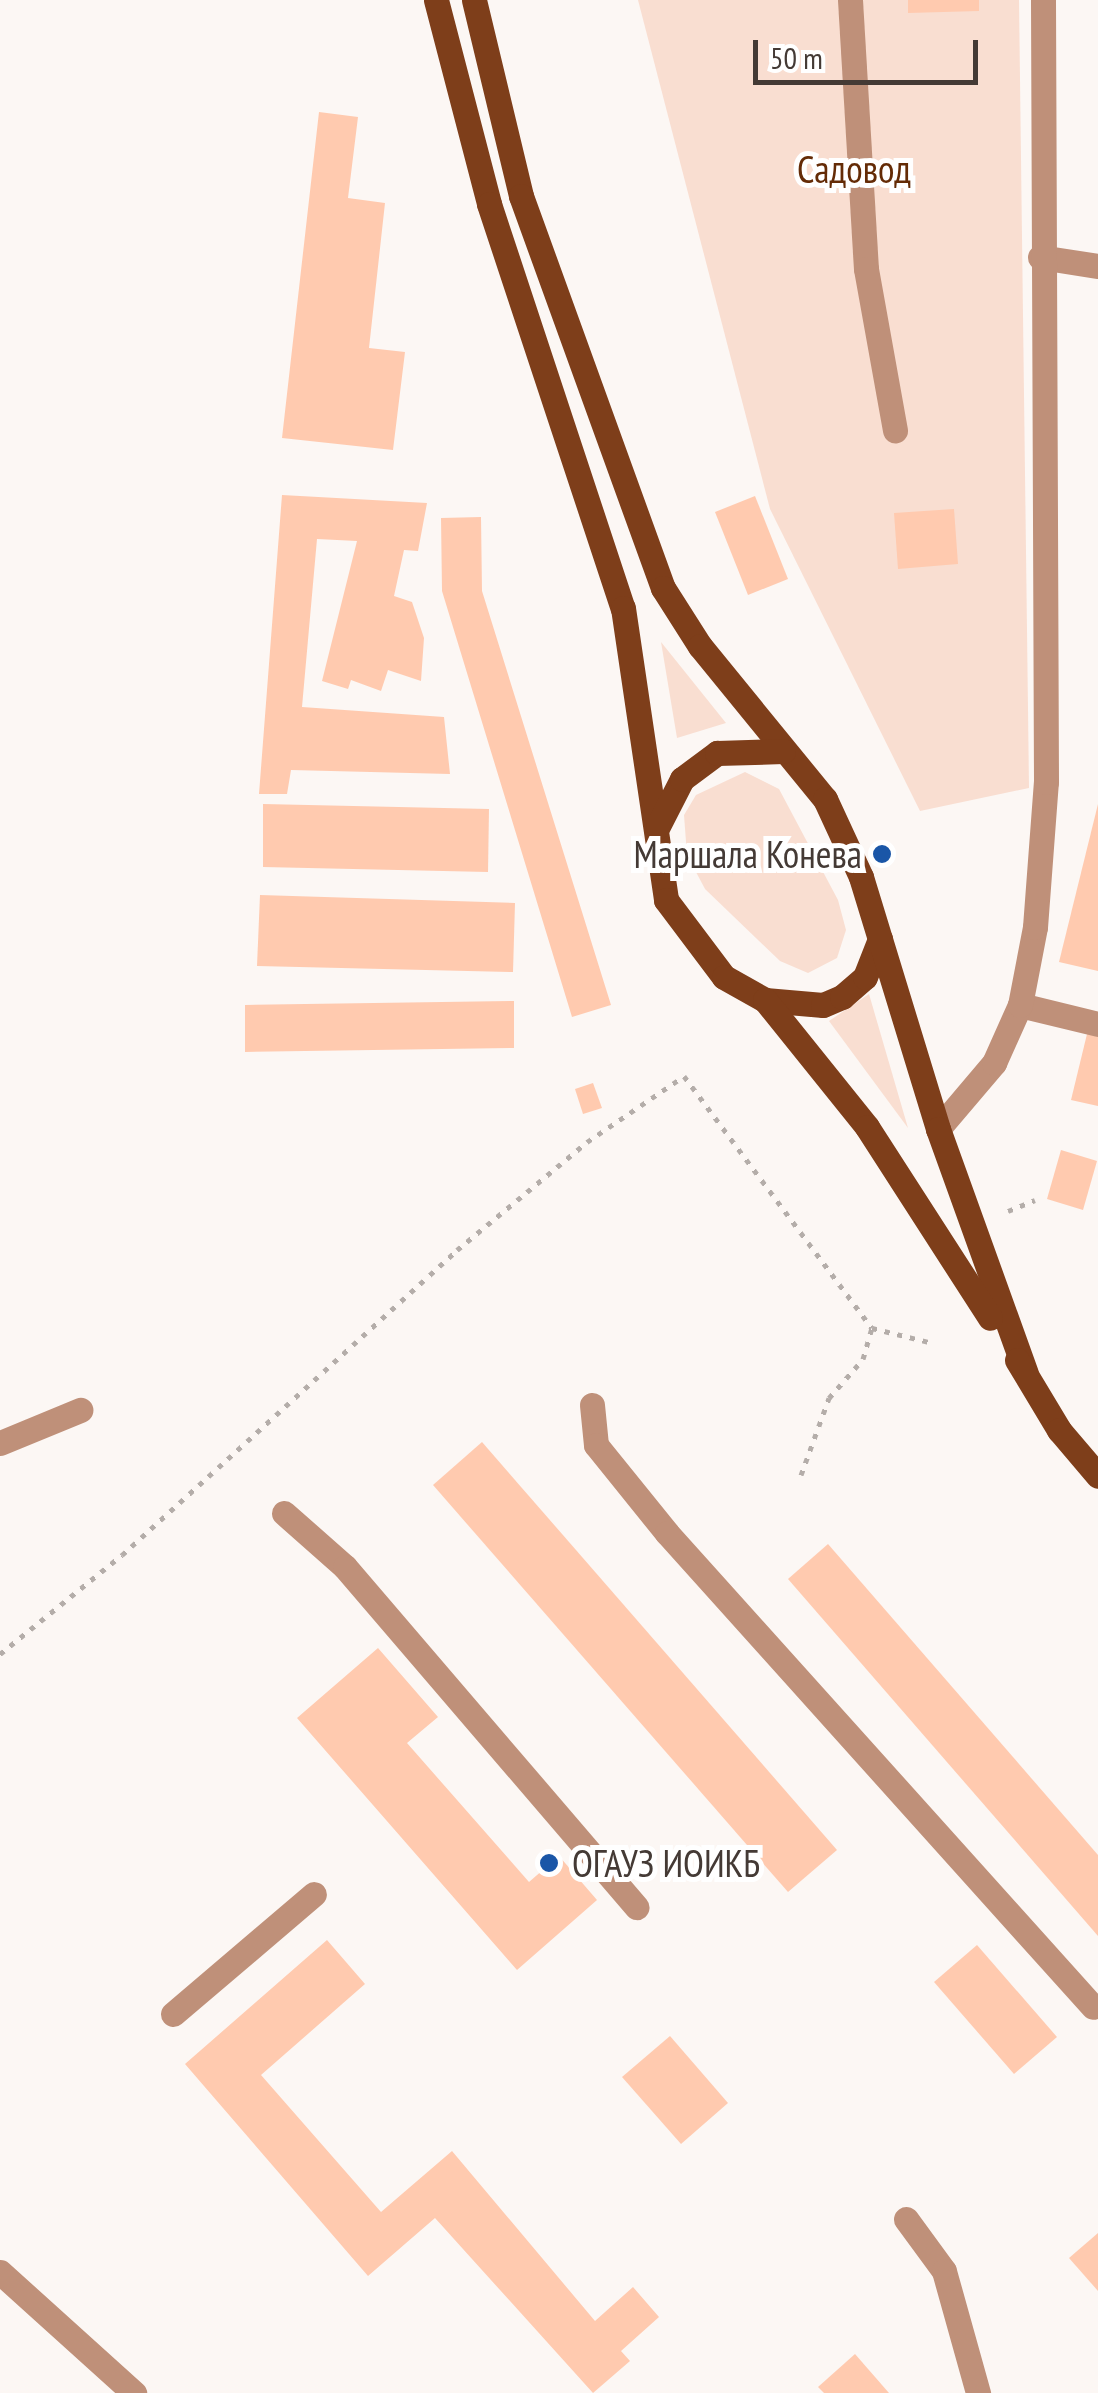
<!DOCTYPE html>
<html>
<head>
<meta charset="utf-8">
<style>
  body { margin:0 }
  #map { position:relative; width:1098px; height:2393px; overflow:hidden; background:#fcf7f4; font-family:"PT Sans Narrow",sans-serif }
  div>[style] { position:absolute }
  .green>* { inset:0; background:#f9ded1 }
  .building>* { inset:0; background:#ffcaaf }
  .path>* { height:5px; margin-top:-2.5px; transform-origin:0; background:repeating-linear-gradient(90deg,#b4ada9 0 5px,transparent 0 13px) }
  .minor>* { height:25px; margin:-12.5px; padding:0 12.5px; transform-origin:12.5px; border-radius:12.5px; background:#bf9079 }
  .major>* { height:25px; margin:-12.5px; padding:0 12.5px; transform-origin:12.5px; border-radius:12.5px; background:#7e3e1a }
  .dots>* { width:28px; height:28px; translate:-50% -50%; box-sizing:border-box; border:5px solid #fff; border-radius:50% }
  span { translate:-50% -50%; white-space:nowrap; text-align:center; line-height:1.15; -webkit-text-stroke:10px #fff; paint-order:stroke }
  .park-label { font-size:38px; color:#642b06 }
  .poi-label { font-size:38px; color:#443a35 }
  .right { translate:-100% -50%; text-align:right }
  .left { translate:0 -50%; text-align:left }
  .scale { position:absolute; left:753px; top:40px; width:225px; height:45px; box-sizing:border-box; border:5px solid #443a35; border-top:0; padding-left:12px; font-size:30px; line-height:35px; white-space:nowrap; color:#443a35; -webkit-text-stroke:8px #fff; paint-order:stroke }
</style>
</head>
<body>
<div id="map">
  <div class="green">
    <div style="clip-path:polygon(638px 0,1019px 0,1029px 788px,920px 811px,770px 509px)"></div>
    <div style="clip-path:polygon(661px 642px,726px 723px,677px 738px)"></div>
    <div style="clip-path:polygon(745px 772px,779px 789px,838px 900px,846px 930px,837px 958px,808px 973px,780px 961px,705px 889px,687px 855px,684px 815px,696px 795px)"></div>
    <div style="clip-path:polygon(869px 994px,908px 1128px,829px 1021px)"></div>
  </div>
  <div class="building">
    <div style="clip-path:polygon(908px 0,979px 0,979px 11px,908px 13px)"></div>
    <div style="clip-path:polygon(319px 112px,358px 117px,348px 198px,385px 203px,369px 348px,405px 352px,393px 450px,282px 438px)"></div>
    <div style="clip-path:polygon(282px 495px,427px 503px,418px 551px,404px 550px,394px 596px,412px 602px,424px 638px,421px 681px,388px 670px,381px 691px,351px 680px,348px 689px,322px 681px,357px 541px,317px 539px,302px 707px,444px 717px,450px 774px,291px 770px,287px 794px,259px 794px)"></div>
    <div style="clip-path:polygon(755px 496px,788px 579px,748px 595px,715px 512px)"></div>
    <div style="clip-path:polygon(954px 509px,958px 564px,898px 569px,894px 513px)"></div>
    <div style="clip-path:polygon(481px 517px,482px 591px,611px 1005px,572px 1017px,442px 591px,441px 518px)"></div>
    <div style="clip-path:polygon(263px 804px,489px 809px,488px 872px,263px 867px)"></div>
    <div style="clip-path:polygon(1098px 804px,1098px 971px,1059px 962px)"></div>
    <div style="clip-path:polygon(260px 895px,515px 903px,513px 972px,257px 966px)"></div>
    <div style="clip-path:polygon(514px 1001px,514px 1048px,245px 1052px,245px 1005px)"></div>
    <div style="clip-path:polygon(1087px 1034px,1098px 1036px,1098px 1106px,1071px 1100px)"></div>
    <div style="clip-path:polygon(593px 1083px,602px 1108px,583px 1114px,575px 1089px)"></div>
    <div style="clip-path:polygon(1061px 1150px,1097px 1161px,1083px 1210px,1047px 1199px)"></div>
    <div style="clip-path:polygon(482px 1442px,837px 1850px,788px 1892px,433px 1485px)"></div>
    <div style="clip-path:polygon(828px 1544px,1098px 1855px,1098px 1936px,788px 1579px)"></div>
    <div style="clip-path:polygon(378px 1648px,438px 1717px,407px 1743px,529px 1882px,559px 1856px,597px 1900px,517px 1970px,297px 1718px)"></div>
    <div style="clip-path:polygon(327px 1940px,365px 1984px,261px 2075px,381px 2212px,452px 2151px,595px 2321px,633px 2287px,659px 2317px,621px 2351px,630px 2361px,593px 2393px,435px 2218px,368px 2276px,185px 2064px)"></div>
    <div style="clip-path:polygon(977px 1945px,1057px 2037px,1014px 2074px,934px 1982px)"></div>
    <div style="clip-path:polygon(670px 2036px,728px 2103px,681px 2144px,622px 2077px)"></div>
    <div style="clip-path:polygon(1098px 2233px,1098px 2291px,1069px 2258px)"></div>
    <div style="clip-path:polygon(855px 2354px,889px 2393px,824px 2393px,818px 2387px)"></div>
  </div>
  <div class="path">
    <div style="left:1008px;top:1211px;width:29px;rotate:-22deg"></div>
    <div style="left:801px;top:1475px;width:82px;rotate:-70deg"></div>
    <div style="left:829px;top:1398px;width:52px;rotate:-48.9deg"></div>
    <div style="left:863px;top:1359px;width:32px;rotate:-74deg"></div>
    <div style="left:0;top:1654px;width:157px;rotate:-39.1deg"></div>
    <div style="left:122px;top:1555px;width:453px;rotate:-42.3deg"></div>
    <div style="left:457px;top:1250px;width:169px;rotate:-39.7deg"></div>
    <div style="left:587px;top:1142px;width:117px;rotate:-34.2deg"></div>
    <div style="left:684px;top:1076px;width:314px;rotate:53.3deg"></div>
    <div style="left:872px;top:1328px;width:59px;rotate:13.8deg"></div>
  </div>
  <div class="minor">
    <div style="left:850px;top:0;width:269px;rotate:86.6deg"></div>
    <div style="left:866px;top:269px;width:164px;rotate:79.8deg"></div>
    <div style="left:1040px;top:257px;width:59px;rotate:8.8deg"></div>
    <div style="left:1020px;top:1005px;width:80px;rotate:13.7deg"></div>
    <div style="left:938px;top:1129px;width:87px;rotate:-49.7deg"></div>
    <div style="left:994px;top:1063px;width:64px;rotate:-65.9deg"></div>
    <div style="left:1020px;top:1005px;width:79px;rotate:-79.1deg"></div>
    <div style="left:1035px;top:927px;width:145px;rotate:-85.7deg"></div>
    <div style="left:1046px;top:782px;width:782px;rotate:-90.22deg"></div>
    <div style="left:592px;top:1405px;width:40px;rotate:84.3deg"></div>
    <div style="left:596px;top:1445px;width:113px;rotate:51.1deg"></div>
    <div style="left:667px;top:1533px;width:637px;rotate:48.05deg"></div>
    <div style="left:0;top:1443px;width:87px;rotate:-22.4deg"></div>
    <div style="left:284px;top:1513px;width:81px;rotate:41.5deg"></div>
    <div style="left:345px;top:1567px;width:448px;rotate:49.4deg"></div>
    <div style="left:173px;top:2014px;width:185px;rotate:-40.4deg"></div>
    <div style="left:906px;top:2219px;width:64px;rotate:53.8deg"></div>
    <div style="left:944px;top:2271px;width:127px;rotate:74.4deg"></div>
    <div style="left:0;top:2272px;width:181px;rotate:42.1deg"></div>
  </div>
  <div class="major">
    <div style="left:436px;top:0;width:211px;rotate:75.4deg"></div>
    <div style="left:489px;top:204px;width:426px;rotate:71.7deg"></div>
    <div style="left:623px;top:608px;width:295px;rotate:81.6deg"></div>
    <div style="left:666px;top:900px;width:96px;rotate:53deg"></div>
    <div style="left:724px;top:977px;width:47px;rotate:29.3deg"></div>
    <div style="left:765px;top:1000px;width:58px;rotate:4.9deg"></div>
    <div style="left:823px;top:1005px;width:21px;rotate:-23deg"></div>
    <div style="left:842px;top:997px;width:30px;rotate:-41deg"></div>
    <div style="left:865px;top:977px;width:41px;rotate:-68.5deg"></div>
    <div style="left:474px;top:0;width:202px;rotate:76.5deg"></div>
    <div style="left:521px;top:196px;width:417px;rotate:70.1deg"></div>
    <div style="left:663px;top:588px;width:69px;rotate:57.5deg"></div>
    <div style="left:700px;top:646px;width:198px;rotate:50.8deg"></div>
    <div style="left:825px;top:799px;width:86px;rotate:65.2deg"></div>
    <div style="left:861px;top:877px;width:264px;rotate:73deg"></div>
    <div style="left:938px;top:1129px;width:259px;rotate:70.2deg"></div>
    <div style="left:658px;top:826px;width:53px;rotate:-62.9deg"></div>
    <div style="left:682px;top:779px;width:44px;rotate:-36.6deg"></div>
    <div style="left:717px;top:753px;width:66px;rotate:-1.7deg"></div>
    <div style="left:765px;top:1000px;width:163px;rotate:51.2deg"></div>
    <div style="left:867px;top:1127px;width:227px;rotate:57.2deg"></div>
    <div style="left:1017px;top:1360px;width:82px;rotate:59deg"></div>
    <div style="left:1059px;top:1430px;width:60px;rotate:49.7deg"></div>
  </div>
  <div class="dots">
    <div style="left:882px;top:854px;background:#1a56a7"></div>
    <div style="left:549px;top:1863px;background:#1a56a7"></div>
  </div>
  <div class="park-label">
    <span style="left:854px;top:169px">Садовод</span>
  </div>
  <div class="poi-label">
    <span class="right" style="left:862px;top:854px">Маршала Конева</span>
    <span class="left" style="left:572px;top:1863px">ОГАУЗ ИОИКБ</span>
  </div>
  <div class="scale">50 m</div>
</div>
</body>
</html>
